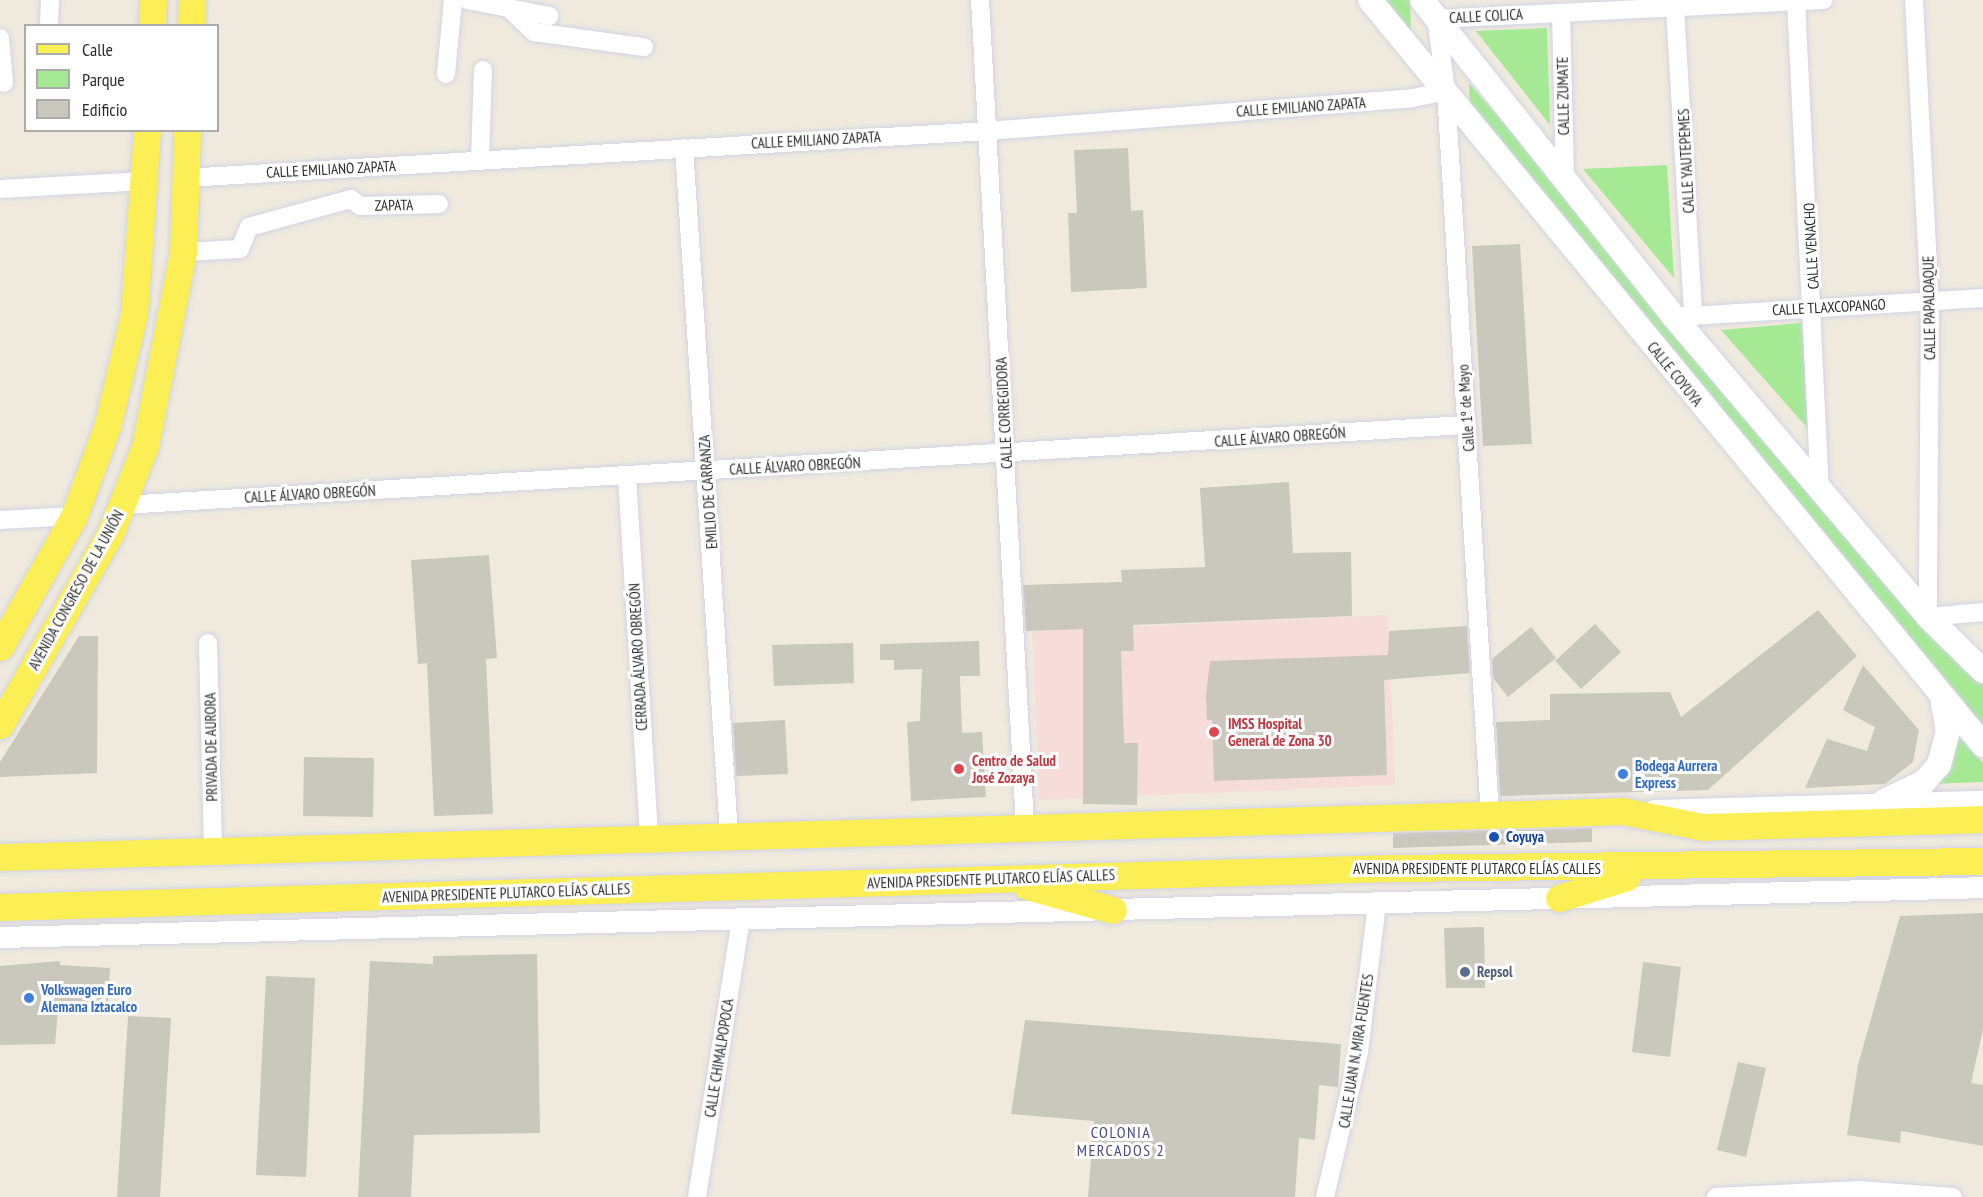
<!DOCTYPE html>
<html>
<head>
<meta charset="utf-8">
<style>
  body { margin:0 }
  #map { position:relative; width:1983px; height:1197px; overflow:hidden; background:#efeadd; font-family:"PT Sans Narrow",sans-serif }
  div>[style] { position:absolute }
  .medical>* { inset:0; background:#f6ddda }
  .green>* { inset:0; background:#a5e995 }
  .building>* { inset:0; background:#cac7bd }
  .roads { filter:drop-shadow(0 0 2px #d2d3e6) drop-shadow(0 0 2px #d2d3e6) }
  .minor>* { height:18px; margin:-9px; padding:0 9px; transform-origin:9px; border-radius:9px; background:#fff }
  .tertiary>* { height:21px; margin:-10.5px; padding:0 10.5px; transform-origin:10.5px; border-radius:10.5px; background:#fff }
  .secondary>* { height:24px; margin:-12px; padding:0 12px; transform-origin:12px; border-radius:12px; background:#fff }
  .primary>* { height:27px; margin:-13.5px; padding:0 13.5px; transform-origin:13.5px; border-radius:13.5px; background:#fcee55 }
  .dots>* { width:16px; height:16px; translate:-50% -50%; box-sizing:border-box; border:3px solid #fff; border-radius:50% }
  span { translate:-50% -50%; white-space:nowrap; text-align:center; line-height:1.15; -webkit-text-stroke:6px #fff; paint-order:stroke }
  .street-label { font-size:15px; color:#2c2c2c }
  .health-label { font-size:15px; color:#be3a42; font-weight:700 }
  .left { translate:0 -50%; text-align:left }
  .shop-label { font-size:15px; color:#366cbe; font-weight:700 }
  .transit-label { font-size:15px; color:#164399; font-weight:700 }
  .service-label { font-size:15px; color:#4e5e75; font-weight:700 }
  .neighbourhood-label { font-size:16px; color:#484981; letter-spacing:1.5px }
  .legend { position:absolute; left:24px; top:24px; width:195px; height:108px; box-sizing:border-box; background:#fff; border:2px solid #ababab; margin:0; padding:8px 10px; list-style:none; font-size:18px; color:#2c2c2c }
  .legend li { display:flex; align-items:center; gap:12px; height:30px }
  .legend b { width:30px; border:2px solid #ababab }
</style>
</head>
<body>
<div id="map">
  <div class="medical">
    <div style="clip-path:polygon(1388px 615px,1395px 785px,1039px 800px,1032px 631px)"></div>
  </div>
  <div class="green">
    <div style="clip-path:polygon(1376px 0,1410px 0,1411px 34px)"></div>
    <div style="clip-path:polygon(1547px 28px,1550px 125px,1476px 31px)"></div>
    <div style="clip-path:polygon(1469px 83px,1983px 678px,1983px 725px,1470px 102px)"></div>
    <div style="clip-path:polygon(1667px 165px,1674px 278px,1583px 169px)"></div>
    <div style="clip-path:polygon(1802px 323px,1810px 431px,1721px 330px)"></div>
    <div style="clip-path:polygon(1957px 735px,1983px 763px,1983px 782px,1928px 784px)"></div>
  </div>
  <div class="building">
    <div style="clip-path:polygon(1128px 148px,1131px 211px,1143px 210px,1147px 288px,1071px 292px,1068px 213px,1077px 213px,1074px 150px)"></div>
    <div style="clip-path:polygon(1520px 244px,1532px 444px,1483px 446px,1472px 246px)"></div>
    <div style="clip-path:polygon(1289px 482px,1293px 553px,1351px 552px,1352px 616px,1133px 625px,1134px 651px,1121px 651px,1124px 743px,1138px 743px,1137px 805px,1083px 804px,1083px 629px,1026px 631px,1023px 585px,1122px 582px,1121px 570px,1205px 567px,1200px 488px)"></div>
    <div style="clip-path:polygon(489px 555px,497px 658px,486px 659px,493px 814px,434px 816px,427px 663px,418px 664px,411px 560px)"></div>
    <div style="clip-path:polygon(1818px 610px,1857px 656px,1708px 790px,1500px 796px,1496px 722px,1550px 720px,1550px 694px,1670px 692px,1681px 717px)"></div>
    <div style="clip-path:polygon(1595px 624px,1621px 652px,1581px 689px,1555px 661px)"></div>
    <div style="clip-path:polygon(1467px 626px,1470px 673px,1384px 680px,1387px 775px,1214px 781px,1212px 720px,1207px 720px,1206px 696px,1210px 661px,1388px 655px,1389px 631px)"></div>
    <div style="clip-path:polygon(1531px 627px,1556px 658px,1508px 697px,1493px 678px,1492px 659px)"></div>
    <div style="clip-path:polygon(79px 636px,98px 636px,97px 773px,0 777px,0 762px)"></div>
    <div style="clip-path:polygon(979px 641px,980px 676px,960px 676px,962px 733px,982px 732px,986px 797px,911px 801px,907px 722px,920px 721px,922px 669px,894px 670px,894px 660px,880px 660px,880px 644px)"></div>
    <div style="clip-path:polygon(853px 643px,854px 683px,774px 686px,772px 645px)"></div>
    <div style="clip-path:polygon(1863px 665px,1919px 730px,1913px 762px,1885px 784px,1805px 788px,1827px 739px,1867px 751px,1875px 727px,1843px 710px)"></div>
    <div style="clip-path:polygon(785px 720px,788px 774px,736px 776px,733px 723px)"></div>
    <div style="clip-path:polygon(304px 757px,374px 758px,373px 817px,303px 816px)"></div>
    <div style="clip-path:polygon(1592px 828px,1592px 842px,1393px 848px,1393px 833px)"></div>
    <div style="clip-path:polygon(1983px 913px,1983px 1029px,1971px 1083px,1983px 1085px,1983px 1146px,1901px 1131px,1900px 1143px,1847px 1135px,1858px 1065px,1900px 916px)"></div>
    <div style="clip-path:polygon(1484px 927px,1485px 988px,1446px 988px,1444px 928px)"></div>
    <div style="clip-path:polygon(537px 954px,540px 1133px,414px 1135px,411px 1197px,358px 1197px,370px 961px,433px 964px,433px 956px)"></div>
    <div style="clip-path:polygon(60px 961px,60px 965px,110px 968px,107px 1013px,58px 1010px,55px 1044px,0 1045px,0 966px)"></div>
    <div style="clip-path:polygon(1643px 962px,1681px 967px,1670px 1057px,1632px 1052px)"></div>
    <div style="clip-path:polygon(266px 976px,315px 978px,306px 1177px,256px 1175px)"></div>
    <div style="clip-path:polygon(128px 1016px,171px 1018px,160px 1197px,117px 1197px)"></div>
    <div style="clip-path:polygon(1025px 1020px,1341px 1044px,1338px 1087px,1319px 1085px,1315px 1140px,1299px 1138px,1295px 1197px,1088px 1197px,1094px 1121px,1011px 1114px)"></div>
    <div style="clip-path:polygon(1738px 1062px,1766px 1068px,1746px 1157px,1717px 1150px)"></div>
  </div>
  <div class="roads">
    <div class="minor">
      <div style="left:467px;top:0;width:84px;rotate:11deg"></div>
      <div style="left:980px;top:0;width:827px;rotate:86.88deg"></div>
      <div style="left:1914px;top:0;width:301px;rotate:87deg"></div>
      <div style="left:1930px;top:301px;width:316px;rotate:90.4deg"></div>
      <div style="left:1928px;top:617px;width:55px;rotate:-5.2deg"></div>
      <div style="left:1796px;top:1px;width:490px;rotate:87.2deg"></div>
      <div style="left:1675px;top:8px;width:308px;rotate:86.6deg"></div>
      <div style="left:511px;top:10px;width:32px;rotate:44deg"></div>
      <div style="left:534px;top:32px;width:111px;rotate:7.8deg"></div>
      <div style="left:1561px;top:13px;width:167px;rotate:88.6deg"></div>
      <div style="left:1436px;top:17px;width:75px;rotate:82.3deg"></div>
      <div style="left:1446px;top:91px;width:726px;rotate:86.53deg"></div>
      <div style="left:1436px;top:19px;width:388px;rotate:-2.8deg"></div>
      <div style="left:49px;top:26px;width:26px;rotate:-88deg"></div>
      <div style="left:0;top:38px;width:45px;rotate:84.9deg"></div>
      <div style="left:446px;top:74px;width:74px;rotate:-84.6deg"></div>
      <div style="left:684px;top:148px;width:688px;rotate:86.25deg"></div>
      <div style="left:480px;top:160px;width:90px;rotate:-88.1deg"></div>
      <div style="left:185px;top:178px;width:803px;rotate:-3.35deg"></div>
      <div style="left:987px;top:131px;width:427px;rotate:-4.4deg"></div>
      <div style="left:1413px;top:98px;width:34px;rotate:-12deg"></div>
      <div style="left:0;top:189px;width:145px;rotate:-3.2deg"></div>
      <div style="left:351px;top:199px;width:11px;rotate:38deg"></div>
      <div style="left:360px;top:206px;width:79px;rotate:-1.5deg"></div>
      <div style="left:183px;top:252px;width:57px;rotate:-3deg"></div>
      <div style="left:240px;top:249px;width:24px;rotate:-68deg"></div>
      <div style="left:249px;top:227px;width:106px;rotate:-15.4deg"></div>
      <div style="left:1674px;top:317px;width:310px;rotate:-3.5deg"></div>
      <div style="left:627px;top:476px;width:363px;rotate:86.5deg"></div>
      <div style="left:123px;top:505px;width:1346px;rotate:-3.41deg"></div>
      <div style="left:0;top:520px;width:74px;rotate:-3.1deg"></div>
      <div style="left:208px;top:643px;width:208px;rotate:88.6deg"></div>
      <div style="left:697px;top:1197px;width:281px;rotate:-81deg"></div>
      <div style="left:1325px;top:1197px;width:149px;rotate:-76.8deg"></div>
      <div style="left:1359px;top:1052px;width:150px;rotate:-83.1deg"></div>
      <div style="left:1716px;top:1197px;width:143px;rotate:-2.8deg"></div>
      <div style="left:1859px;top:1190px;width:94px;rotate:4.3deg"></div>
    </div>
    <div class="tertiary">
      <div style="left:1654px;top:810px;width:329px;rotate:-1.6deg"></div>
      <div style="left:0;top:937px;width:1984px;rotate:-1.44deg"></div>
    </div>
    <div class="secondary">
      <div style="left:1370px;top:0;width:965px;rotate:50.55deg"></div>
      <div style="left:1422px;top:0;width:405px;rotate:51.5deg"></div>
      <div style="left:1674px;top:317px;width:393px;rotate:49.7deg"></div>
      <div style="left:1928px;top:617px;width:77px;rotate:44.5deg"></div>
      <div style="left:1884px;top:801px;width:44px;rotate:-25.4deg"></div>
      <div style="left:1924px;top:782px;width:23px;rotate:-49deg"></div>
      <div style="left:1939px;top:765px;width:34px;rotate:-75deg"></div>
      <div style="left:1948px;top:732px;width:35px;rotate:-100deg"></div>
    </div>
    <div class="primary">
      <div style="left:152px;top:26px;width:26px;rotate:-88deg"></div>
      <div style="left:191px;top:26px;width:26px;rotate:-88deg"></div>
      <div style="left:0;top:647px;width:150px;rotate:-60.5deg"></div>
      <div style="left:74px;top:516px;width:95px;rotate:-69.7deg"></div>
      <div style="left:107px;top:427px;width:116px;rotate:-76.6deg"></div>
      <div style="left:134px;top:314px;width:184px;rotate:-86deg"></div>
      <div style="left:0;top:725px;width:220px;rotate:-60.1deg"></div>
      <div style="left:110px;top:534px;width:95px;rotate:-68.3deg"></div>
      <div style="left:145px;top:446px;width:198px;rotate:-78.9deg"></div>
      <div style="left:183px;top:252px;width:122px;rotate:-88.1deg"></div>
      <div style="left:0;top:857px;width:1623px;rotate:-1.62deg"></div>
      <div style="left:1622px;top:811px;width:83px;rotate:11.2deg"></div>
      <div style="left:1703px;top:827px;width:280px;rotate:-1.6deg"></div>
      <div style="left:1027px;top:886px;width:89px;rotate:15.6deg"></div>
      <div style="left:1559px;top:898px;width:71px;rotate:-17.2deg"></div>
      <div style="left:0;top:907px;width:1392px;rotate:-1.61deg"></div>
      <div style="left:1391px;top:868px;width:592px;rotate:-0.68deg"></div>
    </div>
  </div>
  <div class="dots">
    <div style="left:1214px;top:732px;background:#e0444e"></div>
    <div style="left:959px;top:769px;background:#e0444e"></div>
    <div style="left:1623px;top:774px;background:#3f7fe0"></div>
    <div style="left:1494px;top:837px;background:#1a4fb4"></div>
    <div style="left:1465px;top:972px;background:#5c6f8a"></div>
    <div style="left:29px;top:998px;background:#3f7fe0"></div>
  </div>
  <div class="street-label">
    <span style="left:1486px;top:16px;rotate:-3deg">CALLE COLICA</span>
    <span style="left:1563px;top:96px;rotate:-91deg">CALLE ZUMATE</span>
    <span style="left:1301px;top:107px;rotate:-4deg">CALLE EMILIANO ZAPATA</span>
    <span style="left:816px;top:140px;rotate:-3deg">CALLE EMILIANO ZAPATA</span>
    <span style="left:1686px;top:161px;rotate:-93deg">CALLE YAUTEPEMES</span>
    <span style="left:331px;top:169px;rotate:-3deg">CALLE EMILIANO ZAPATA</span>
    <span style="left:394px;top:205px;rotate:-1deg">ZAPATA</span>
    <span style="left:1811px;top:246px;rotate:-93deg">CALLE VENACHO</span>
    <span style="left:1829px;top:307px;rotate:-3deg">CALLE TLAXCOPANGO</span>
    <span style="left:1929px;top:308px;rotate:-91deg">CALLE PAPALOAQUE</span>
    <span style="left:1675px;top:374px;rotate:51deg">CALLE COYUYA</span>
    <span style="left:1466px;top:408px;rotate:-94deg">Calle 1º de Mayo</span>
    <span style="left:1004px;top:413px;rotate:-93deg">CALLE CORREGIDORA</span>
    <span style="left:1280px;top:437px;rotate:-4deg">CALLE ÁLVARO OBREGÓN</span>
    <span style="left:795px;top:466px;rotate:-3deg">CALLE ÁLVARO OBREGÓN</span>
    <span style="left:708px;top:492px;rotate:-94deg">EMILIO DE CARRANZA</span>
    <span style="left:310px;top:494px;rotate:-3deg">CALLE ÁLVARO OBREGÓN</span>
    <span style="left:76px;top:590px;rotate:-61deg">AVENIDA CONGRESO DE LA UNIÓN</span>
    <span style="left:638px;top:657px;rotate:-93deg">CERRADA ÁLVARO OBREGÓN</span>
    <span style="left:211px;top:747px;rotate:-91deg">PRIVADA DE AURORA</span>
    <span style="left:1477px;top:869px">AVENIDA PRESIDENTE PLUTARCO ELÍAS CALLES</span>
    <span style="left:991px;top:879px;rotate:-2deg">AVENIDA PRESIDENTE PLUTARCO ELÍAS CALLES</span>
    <span style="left:506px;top:893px;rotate:-2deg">AVENIDA PRESIDENTE PLUTARCO ELÍAS CALLES</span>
    <span style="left:1356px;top:1051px;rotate:-81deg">CALLE JUAN N. MIRA FUENTES</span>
    <span style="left:719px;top:1058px;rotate:-81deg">CALLE CHIMALPOPOCA</span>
  </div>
  <div class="health-label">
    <span class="left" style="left:1228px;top:732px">IMSS Hospital<br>General de Zona 30</span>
    <span class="left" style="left:972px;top:769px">Centro de Salud<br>José Zozaya</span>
  </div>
  <div class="shop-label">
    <span class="left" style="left:1635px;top:774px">Bodega Aurrera<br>Express</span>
    <span class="left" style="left:41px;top:998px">Volkswagen Euro<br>Alemana Iztacalco</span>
  </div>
  <div class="transit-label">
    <span class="left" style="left:1506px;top:837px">Coyuya</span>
  </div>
  <div class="service-label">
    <span class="left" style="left:1477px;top:972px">Repsol</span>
  </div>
  <div class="neighbourhood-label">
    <span style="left:1121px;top:1141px">COLONIA<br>MERCADOS 2</span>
  </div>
  <ul class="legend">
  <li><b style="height:8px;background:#fcee55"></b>Calle</li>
  <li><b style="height:16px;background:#a5e995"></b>Parque</li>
  <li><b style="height:16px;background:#cac7bd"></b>Edificio</li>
  </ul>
</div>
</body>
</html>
